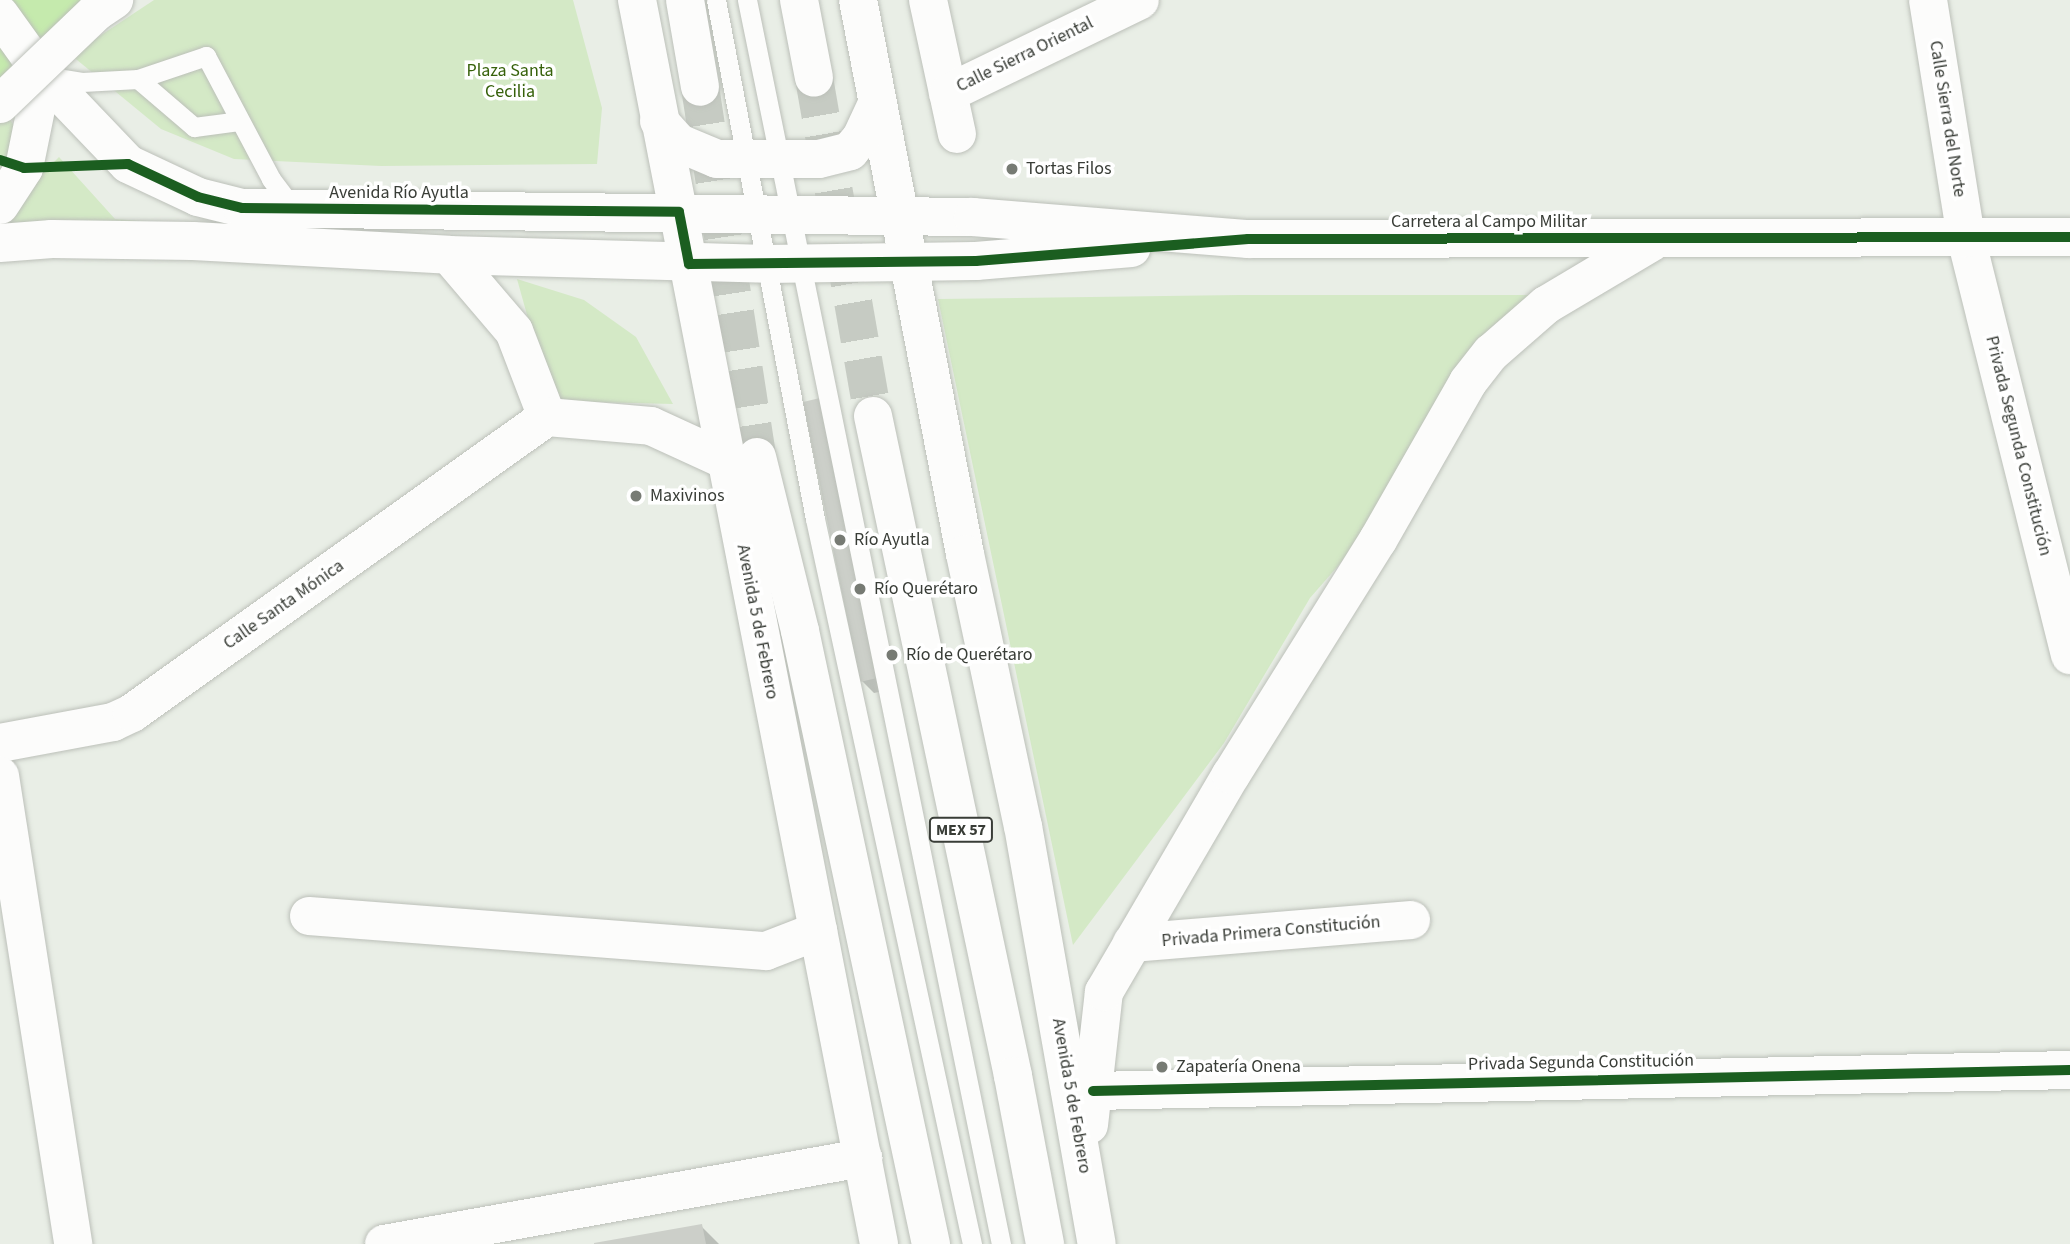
<!DOCTYPE html>
<html>
<head>
<meta charset="utf-8">
<style>
  body { margin:0 }
  #map { position:relative; width:2070px; height:1244px; overflow:hidden; background:#e9eee6; font-family:"Source Sans 3",sans-serif }
  div>[style] { position:absolute }
  .green>* { inset:0; background:#d4e9c6 }
  .water>* { inset:0; background:#c5eaad }
  .shadow>* { inset:0; background:#0003 }
  .building>* { inset:0; background:#cccfc9 }
  .highway-tunnel>* { height:38px; margin-top:-19px; transform-origin:0; background:repeating-linear-gradient(90deg,#c6cbc3 0 38px,transparent 0 57px) }
  .roads { filter:drop-shadow(0 0 2px #bcc0b9) drop-shadow(0 0 2px #bcc0b9) }
  .lane>* { height:19px; margin:-9.5px; padding:0 9.5px; transform-origin:9.5px; border-radius:9.5px; background:#fcfcfb }
  .street>* { height:38px; margin:-19px; padding:0 19px; transform-origin:19px; border-radius:19px; background:#fcfcfb }
  .secondary>* { height:38px; margin:-19px; padding:0 19px; transform-origin:19px; border-radius:19px; background:#fcfcfb }
  .highway>* { height:38px; margin:-19px; padding:0 19px; transform-origin:19px; border-radius:19px; background:#fcfcfb }
  .bridges { filter:drop-shadow(0 0 2px #bcc0b9) drop-shadow(0 0 2px #bcc0b9) }
  .secondary-bridge>* { height:38px; margin:-19px; padding:0 19px; transform-origin:19px; border-radius:19px; background:#fcfcfb }
  .cycleway>* { height:10px; margin:-5px; padding:0 5px; transform-origin:5px; border-radius:5px; background:#1b5e20 }
  .dots>* { width:19px; height:19px; translate:-50% -50%; box-sizing:border-box; border:4px solid #fff; border-radius:50% }
  span { translate:-50% -50%; white-space:nowrap; text-align:center; line-height:1.15; -webkit-text-stroke:7px #fff; paint-order:stroke }
  .shield-label span { padding:2px 5px; background:#fff; border:2px solid; border-radius:5px; -webkit-text-stroke-width:0 }
  .shield-label { font-size:16px; color:#393d37; font-weight:700 }
  .street-label { font-size:18px; color:#393d37 }
  .park-label { font-size:18px; color:#36610a }
  .poi-label { font-size:18px; color:#393d37 }
  .left { translate:0 -50%; text-align:left }
</style>
</head>
<body>
<div id="map">
  <div class="green">
    <div style="clip-path:polygon(154px 0,573px 0,602px 108px,597px 164px,381px 166px,234px 159px,161px 129px,71px 55px)"></div>
    <div style="clip-path:polygon(0 105px,45px 171px,59px 157px,115px 219px,181px 224px,0 233px)"></div>
    <div style="clip-path:polygon(517px 279px,584px 300px,636px 337px,673px 404px,551px 401px)"></div>
    <div style="clip-path:polygon(1239px 295px,1530px 295px,1414px 479px,1310px 598px,1224px 743px,1073px 945px,938px 299px)"></div>
  </div>
  <div class="water">
    <div style="clip-path:polygon(0 0,117px 0,0 88px)"></div>
  </div>
  <div class="shadow">
    <div style="clip-path:polygon(805px 403px,888px 690px,874px 693px,862px 681px)"></div>
    <div style="clip-path:polygon(701px 1226px,719px 1244px,596px 1244px)"></div>
  </div>
  <div class="building">
    <div style="clip-path:polygon(820px 398px,877px 678px,860px 682px,803px 402px)"></div>
    <div style="clip-path:polygon(702px 1224px,706px 1244px,594px 1244px,594px 1243px)"></div>
  </div>
  <div class="highway-tunnel">
    <div style="left:814px;top:78px;width:343px;rotate:80.1deg"></div>
    <div style="left:700px;top:87px;width:374px;rotate:81.2deg"></div>
  </div>
  <div class="roads">
    <div class="lane">
      <div style="left:716px;top:0;width:528px;rotate:79.2deg"></div>
      <div style="left:815px;top:519px;width:742px;rotate:77.78deg"></div>
      <div style="left:747px;top:0;width:1270px;rotate:78.46deg"></div>
      <div style="left:51px;top:77px;width:31px;rotate:9deg"></div>
      <div style="left:82px;top:82px;width:56px;rotate:-3.1deg"></div>
      <div style="left:138px;top:79px;width:72px;rotate:-18.7deg"></div>
      <div style="left:206px;top:56px;width:139px;rotate:62.1deg"></div>
      <div style="left:271px;top:179px;width:39px;rotate:53deg"></div>
      <div style="left:138px;top:79px;width:74px;rotate:40.6deg"></div>
      <div style="left:194px;top:127px;width:45px;rotate:-7.6deg"></div>
    </div>
    <div class="street">
      <div style="left:928px;top:0;width:137px;rotate:77.8deg"></div>
      <div style="left:1966px;top:238px;width:430px;rotate:76deg"></div>
      <div style="left:449px;top:255px;width:100px;rotate:49.5deg"></div>
      <div style="left:514px;top:331px;width:92px;rotate:69deg"></div>
      <div style="left:0;top:743px;width:115px;rotate:-10.5deg"></div>
      <div style="left:113px;top:722px;width:21px;rotate:-25deg"></div>
      <div style="left:132px;top:713px;width:510px;rotate:-35.5deg"></div>
      <div style="left:547px;top:417px;width:104px;rotate:4.9deg"></div>
      <div style="left:651px;top:426px;width:81px;rotate:24.7deg"></div>
      <div style="left:0;top:776px;width:474px;rotate:81.1deg"></div>
      <div style="left:309px;top:916px;width:458px;rotate:4.4deg"></div>
      <div style="left:766px;top:951px;width:56px;rotate:-21deg"></div>
      <div style="left:1132px;top:943px;width:280px;rotate:-4.7deg"></div>
      <div style="left:1093px;top:1091px;width:977px;rotate:-1.23deg"></div>
      <div style="left:384px;top:1244px;width:487px;rotate:-10.2deg"></div>
    </div>
    <div class="secondary">
      <div style="left:637px;top:0;width:1267px;rotate:78.99deg"></div>
      <div style="left:858px;top:0;width:564px;rotate:79.07deg"></div>
      <div style="left:965px;top:554px;width:278px;rotate:78deg"></div>
      <div style="left:1023px;top:826px;width:424px;rotate:80deg"></div>
      <div style="left:1928px;top:0;width:241px;rotate:80.9deg"></div>
      <div style="left:0;top:15px;width:74px;rotate:54.4deg"></div>
      <div style="left:43px;top:75px;width:123px;rotate:46.3deg"></div>
      <div style="left:128px;top:164px;width:77px;rotate:25.2deg"></div>
      <div style="left:198px;top:197px;width:45px;rotate:14deg"></div>
      <div style="left:242px;top:208px;width:731px;rotate:0.71deg"></div>
      <div style="left:973px;top:217px;width:276px;rotate:4.6deg"></div>
      <div style="left:1248px;top:239px;width:822px;rotate:-0.14deg"></div>
      <div style="left:948px;top:93px;width:213px;rotate:-25.8deg"></div>
      <div style="left:659px;top:121px;width:30px;rotate:48deg"></div>
      <div style="left:679px;top:143px;width:41px;rotate:22.8deg"></div>
      <div style="left:717px;top:159px;width:102px"></div>
      <div style="left:819px;top:159px;width:32px;rotate:-14deg"></div>
      <div style="left:850px;top:151px;width:17px;rotate:-50deg"></div>
      <div style="left:861px;top:138px;width:38px;rotate:-65deg"></div>
      <div style="left:0;top:205px;width:44px;rotate:-57deg"></div>
      <div style="left:24px;top:168px;width:95px;rotate:-78.5deg"></div>
      <div style="left:0;top:243px;width:52px;rotate:-4.4deg"></div>
      <div style="left:52px;top:239px;width:141px;rotate:0.8deg"></div>
      <div style="left:193px;top:241px;width:256px;rotate:3.1deg"></div>
      <div style="left:449px;top:255px;width:318px;rotate:1.6deg"></div>
      <div style="left:767px;top:264px;width:209px;rotate:-0.8deg"></div>
      <div style="left:976px;top:261px;width:156px;rotate:-4.8deg"></div>
      <div style="left:1089px;top:1125px;width:134px;rotate:-83.6deg"></div>
      <div style="left:1104px;top:992px;width:251px;rotate:-59.7deg"></div>
      <div style="left:1231px;top:775px;width:277px;rotate:-58deg"></div>
      <div style="left:1378px;top:540px;width:182px;rotate:-60.3deg"></div>
      <div style="left:1468px;top:382px;width:37px;rotate:-52deg"></div>
      <div style="left:1491px;top:353px;width:73px;rotate:-41.1deg"></div>
      <div style="left:1546px;top:305px;width:123px;rotate:-30.7deg"></div>
    </div>
    <div class="highway">
      <div style="left:685px;top:0;width:88px;rotate:80.2deg"></div>
      <div style="left:799px;top:0;width:79px;rotate:79.1deg"></div>
      <div style="left:873px;top:416px;width:675px;rotate:78.02deg"></div>
      <div style="left:1013px;top:1076px;width:171px;rotate:79.2deg"></div>
      <div style="left:757px;top:457px;width:179px;rotate:76.1deg"></div>
      <div style="left:800px;top:631px;width:627px;rotate:77.94deg"></div>
    </div>
  </div>
  <div class="bridges">
    <div class="secondary-bridge">
      <div style="left:0;top:104px;width:133px;rotate:-43.8deg"></div>
      <div style="left:96px;top:12px;width:22px;rotate:-34deg"></div>
    </div>
  </div>
  <div class="cycleway">
    <div style="left:0;top:160px;width:25px;rotate:18deg"></div>
    <div style="left:24px;top:168px;width:104px;rotate:-2.2deg"></div>
    <div style="left:128px;top:164px;width:77px;rotate:25.2deg"></div>
    <div style="left:198px;top:197px;width:45px;rotate:14deg"></div>
    <div style="left:242px;top:208px;width:437px;rotate:0.5deg"></div>
    <div style="left:679px;top:212px;width:53px;rotate:79.1deg"></div>
    <div style="left:689px;top:264px;width:287px;rotate:-0.6deg"></div>
    <div style="left:976px;top:261px;width:273px;rotate:-4.6deg"></div>
    <div style="left:1248px;top:239px;width:822px;rotate:-0.14deg"></div>
    <div style="left:1093px;top:1091px;width:977px;rotate:-1.23deg"></div>
  </div>
  <div class="dots">
    <div style="left:1012px;top:169px;background:#777b74"></div>
    <div style="left:636px;top:496px;background:#777b74"></div>
    <div style="left:840px;top:540px;background:#777b74"></div>
    <div style="left:860px;top:589px;background:#777b74"></div>
    <div style="left:892px;top:655px;background:#777b74"></div>
    <div style="left:1162px;top:1067px;background:#777b74"></div>
  </div>
  <div class="shield-label">
    <span style="left:961px;top:830px">MEX 57</span>
  </div>
  <div class="street-label">
    <span style="left:1025px;top:55px;rotate:-26deg">Calle Sierra Oriental</span>
    <span style="left:1947px;top:119px;rotate:81deg">Calle Sierra del Norte</span>
    <span style="left:399px;top:193px">Avenida Río Ayutla</span>
    <span style="left:1489px;top:222px">Carretera al Campo Militar</span>
    <span style="left:2018px;top:446px;rotate:76deg">Privada Segunda Constitución</span>
    <span style="left:284px;top:605px;rotate:-35deg">Calle Santa Mónica</span>
    <span style="left:757px;top:622px;rotate:79deg">Avenida 5 de Febrero</span>
    <span style="left:1271px;top:932px;rotate:-5deg">Privada Primera Constitución</span>
    <span style="left:1581px;top:1063px;rotate:-1deg">Privada Segunda Constitución</span>
    <span style="left:1071px;top:1096px;rotate:80deg">Avenida 5 de Febrero</span>
  </div>
  <div class="park-label">
    <span style="left:510px;top:82px">Plaza Santa<br>Cecilia</span>
  </div>
  <div class="poi-label">
    <span class="left" style="left:1026px;top:169px">Tortas Filos</span>
    <span class="left" style="left:650px;top:496px">Maxivinos</span>
    <span class="left" style="left:854px;top:540px">Río Ayutla</span>
    <span class="left" style="left:874px;top:589px">Río Querétaro</span>
    <span class="left" style="left:906px;top:655px">Río de Querétaro</span>
    <span class="left" style="left:1176px;top:1067px">Zapatería Onena</span>
  </div>
</div>
</body>
</html>
